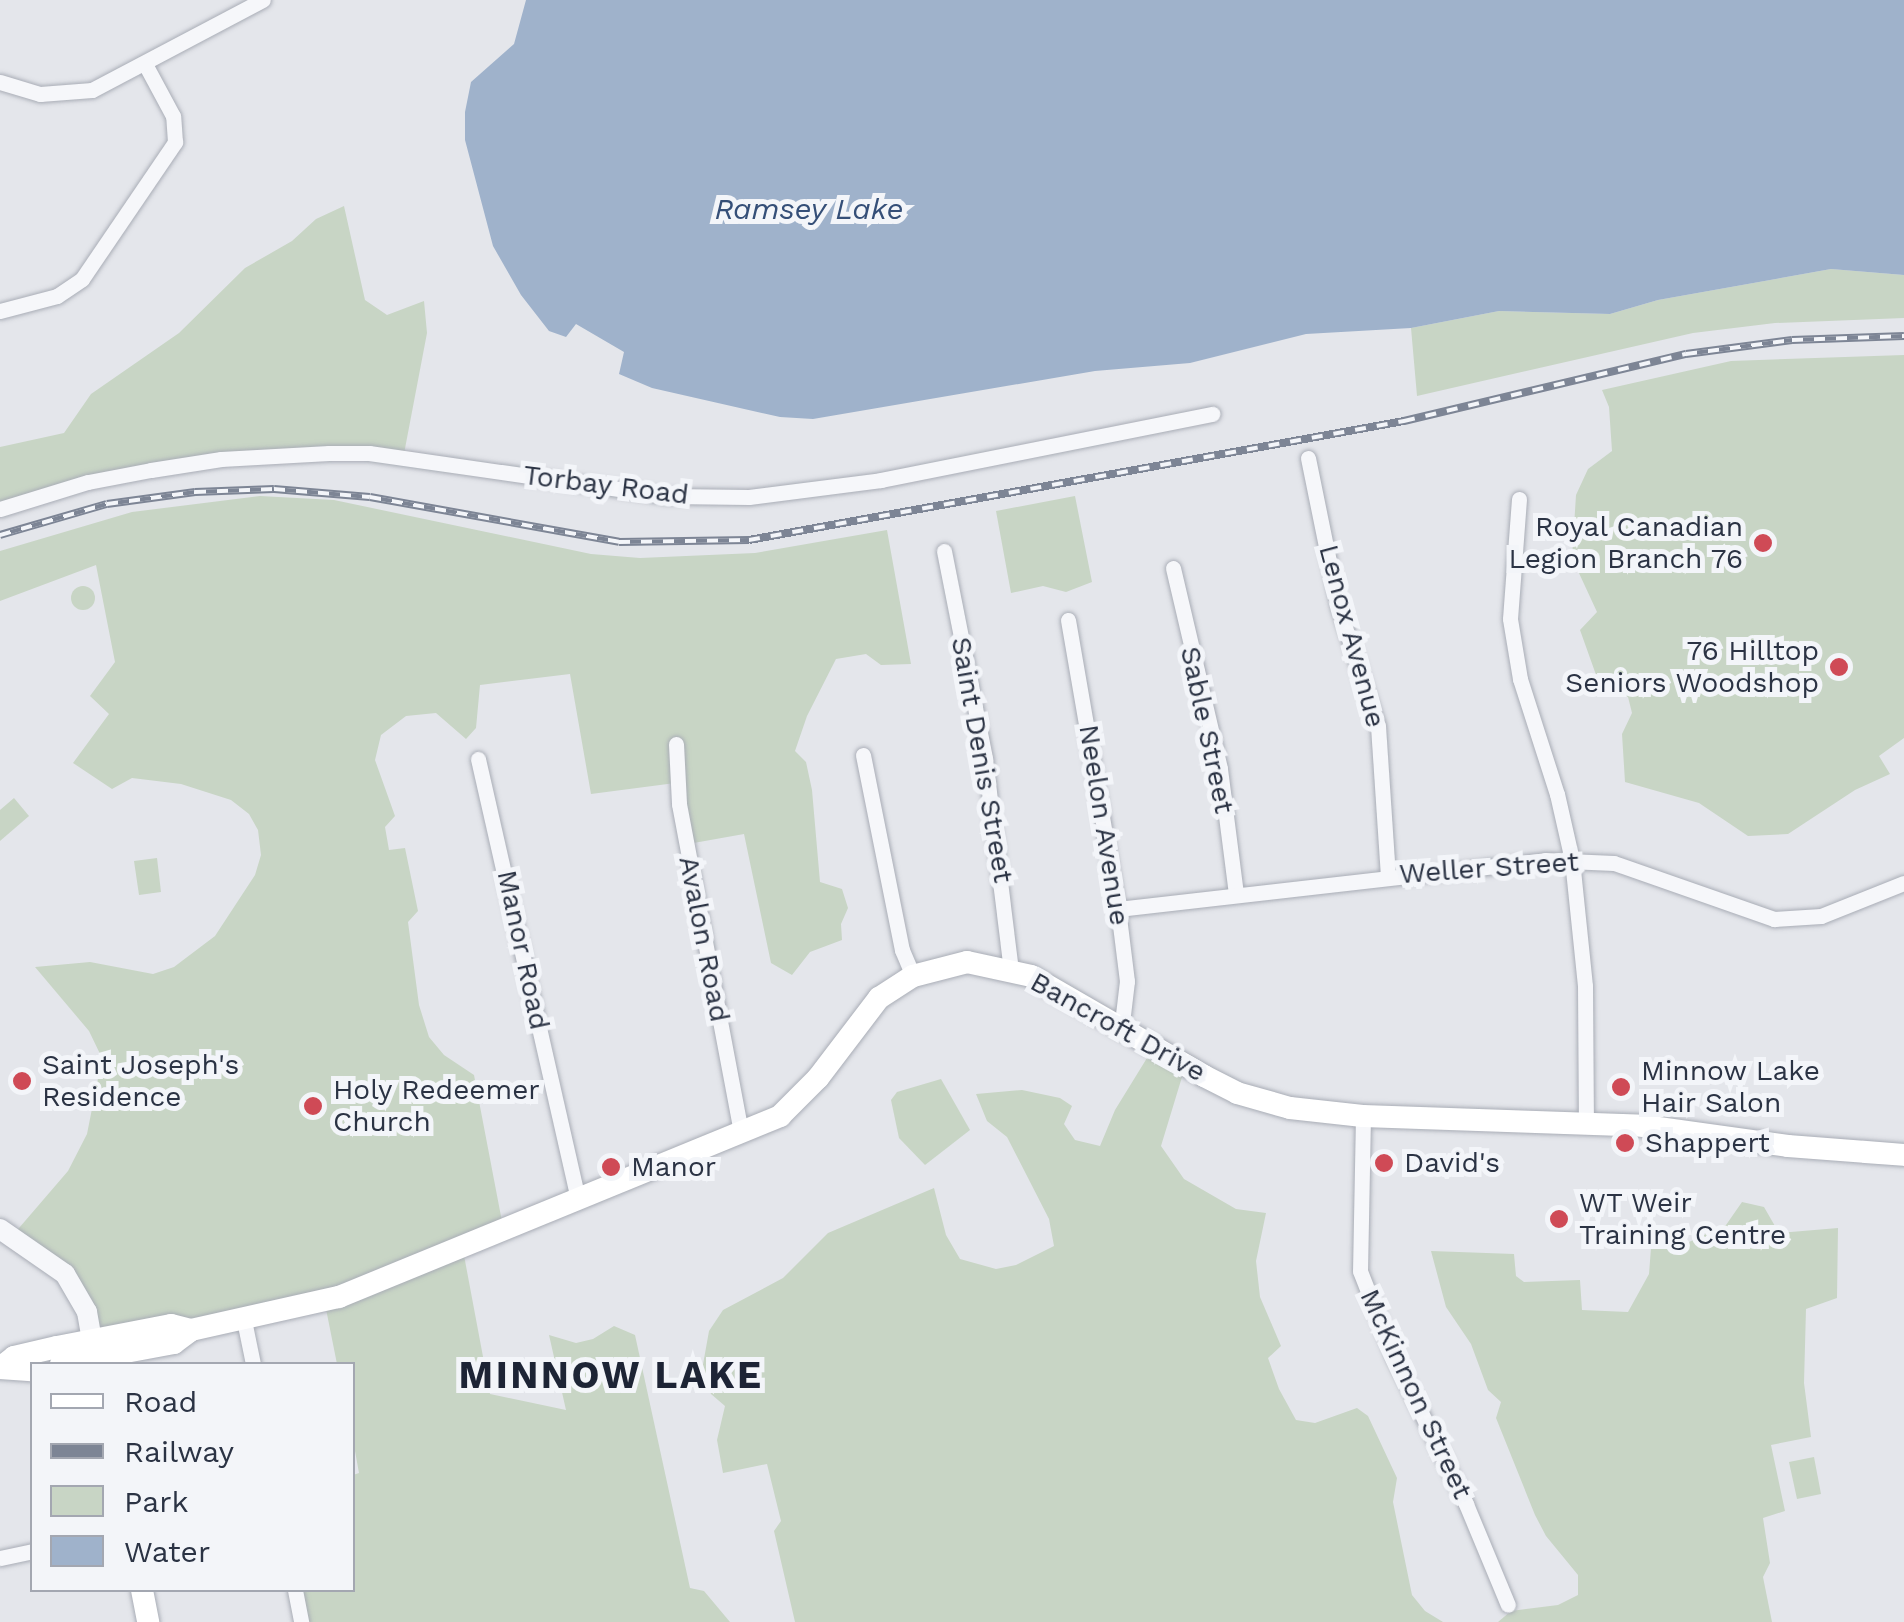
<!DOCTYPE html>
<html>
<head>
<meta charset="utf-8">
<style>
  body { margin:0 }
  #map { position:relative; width:1904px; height:1622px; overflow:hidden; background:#e4e6eb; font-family:"Work Sans",sans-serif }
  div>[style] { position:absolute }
  .green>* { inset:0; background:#c8d5c5 }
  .round { border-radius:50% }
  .water>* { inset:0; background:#9fb2cb }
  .roads { filter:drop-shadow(0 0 2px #a9adb6) drop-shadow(0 0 2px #a9adb6) }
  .minor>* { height:15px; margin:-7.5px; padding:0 7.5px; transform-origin:7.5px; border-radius:7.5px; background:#f6f7fa }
  .tertiary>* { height:20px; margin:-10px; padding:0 10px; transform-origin:10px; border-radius:10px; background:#f6f7fa }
  .secondary>* { height:22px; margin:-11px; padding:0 11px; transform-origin:11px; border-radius:11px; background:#fff }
  .rail>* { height:8px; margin-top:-4px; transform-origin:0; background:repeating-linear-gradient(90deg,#f3f5f9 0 11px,#7d8595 0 22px); box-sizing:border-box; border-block:2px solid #7d8595 }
  .dots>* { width:28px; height:28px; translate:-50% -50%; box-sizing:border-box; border:5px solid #f3f5f9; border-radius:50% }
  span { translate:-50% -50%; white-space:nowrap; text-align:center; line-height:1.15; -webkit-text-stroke:10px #f3f5f9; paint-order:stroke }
  .street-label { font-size:28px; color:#2b3344 }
  .poi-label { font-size:28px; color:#2b3344 }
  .right { translate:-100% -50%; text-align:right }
  .left { translate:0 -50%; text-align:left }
  .water-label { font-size:30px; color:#354f78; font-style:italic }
  .district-label { font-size:38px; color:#1d2435; font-weight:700; letter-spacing:2.5px }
  .legend { position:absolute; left:30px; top:1362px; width:325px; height:230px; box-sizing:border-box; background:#f3f5f9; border:2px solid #a3a7b1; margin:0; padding:12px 18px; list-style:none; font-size:30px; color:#2b3344 }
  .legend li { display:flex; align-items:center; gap:20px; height:50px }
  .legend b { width:50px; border:2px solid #a3a7b1 }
</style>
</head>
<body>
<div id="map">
  <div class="green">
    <div style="clip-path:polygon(344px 206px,365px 300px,387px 315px,424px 301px,427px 333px,403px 459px,369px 454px,151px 471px,0 509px,0 447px,64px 433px,91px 394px,179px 333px,245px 268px,292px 241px,316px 219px)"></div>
    <div style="clip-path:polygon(1831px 269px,1904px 275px,1904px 318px,1775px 323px,1693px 333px,1417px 396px,1411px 328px,1499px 311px,1610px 314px,1658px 300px)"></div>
    <div style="clip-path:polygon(1904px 355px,1904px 738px,1879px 756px,1890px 774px,1855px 790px,1788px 834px,1748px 836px,1699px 803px,1625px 782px,1622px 734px,1632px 713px,1628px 697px,1600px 686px,1580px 630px,1597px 612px,1572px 558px,1576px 495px,1588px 469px,1612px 451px,1609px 407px,1602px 390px,1731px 361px)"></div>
    <div style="clip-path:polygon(260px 496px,334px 500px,591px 554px,640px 558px,755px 553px,887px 530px,911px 664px,881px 665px,866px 654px,836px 659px,807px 716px,795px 751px,806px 762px,812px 790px,820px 882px,842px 889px,848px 908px,841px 924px,842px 940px,810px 952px,792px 975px,771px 963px,744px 834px,688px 844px,683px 782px,591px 794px,570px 674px,480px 685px,476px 728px,466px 739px,436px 713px,406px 716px,381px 735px,375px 760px,395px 816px,385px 827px,389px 850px,405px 848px,418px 911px,408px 922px,419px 1005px,429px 1037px,444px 1055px,474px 1075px,504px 1232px,463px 1250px,490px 1394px,566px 1410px,549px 1335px,576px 1343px,593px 1339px,614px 1326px,635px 1335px,690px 1588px,704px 1591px,730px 1622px,302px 1622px,296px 1590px,352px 1590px,353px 1475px,359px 1473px,353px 1440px,352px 1364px,337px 1364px,325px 1304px,93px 1339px,82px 1298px,13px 1235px,68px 1171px,87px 1134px,102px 1058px,89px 1031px,35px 967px,90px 962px,153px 974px,174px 967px,215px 936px,255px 875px,261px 855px,258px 830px,249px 814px,231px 800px,181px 784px,132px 778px,112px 789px,73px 763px,109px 714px,90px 696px,115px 662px,96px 565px,0 601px,0 551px,132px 512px)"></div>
    <div style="clip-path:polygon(1075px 496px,1092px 582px,1066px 592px,1043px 586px,1011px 593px,996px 511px)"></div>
    <div class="round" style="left:71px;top:586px;width:24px;height:24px"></div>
    <div style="clip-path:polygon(14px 798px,29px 816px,0 841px,0 810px)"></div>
    <div style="clip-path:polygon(157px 858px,161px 892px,139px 895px,134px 861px)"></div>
    <div style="clip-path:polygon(1147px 1058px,1182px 1077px,1161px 1146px,1184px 1179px,1236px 1209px,1266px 1213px,1256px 1261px,1260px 1297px,1281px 1346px,1268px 1358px,1279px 1389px,1296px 1420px,1315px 1423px,1357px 1408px,1368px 1416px,1397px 1478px,1393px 1502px,1412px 1595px,1425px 1611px,1443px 1622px,795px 1622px,774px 1531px,781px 1521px,767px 1464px,723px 1473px,717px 1440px,725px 1406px,711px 1394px,702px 1370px,709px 1331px,723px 1310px,783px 1278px,828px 1233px,934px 1188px,946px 1235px,960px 1259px,996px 1269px,1016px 1265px,1054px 1246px,1049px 1219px,1007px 1137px,987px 1121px,976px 1094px,1022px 1090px,1060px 1098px,1072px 1106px,1064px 1124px,1075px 1140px,1100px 1146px,1115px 1110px)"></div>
    <div style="clip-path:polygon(941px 1079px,970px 1130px,925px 1165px,899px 1138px,891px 1100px,897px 1092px)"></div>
    <div style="clip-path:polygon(1742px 1202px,1764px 1207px,1779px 1233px,1838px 1228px,1837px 1298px,1806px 1309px,1804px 1383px,1811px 1437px,1771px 1445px,1785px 1511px,1763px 1518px,1770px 1563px,1763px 1577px,1772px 1622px,1498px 1622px,1511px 1611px,1558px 1605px,1578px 1595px,1578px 1575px,1546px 1536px,1535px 1515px,1496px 1418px,1501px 1402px,1488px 1390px,1471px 1344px,1446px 1307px,1431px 1251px,1514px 1254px,1516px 1276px,1524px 1282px,1580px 1280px,1582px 1310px,1628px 1312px,1649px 1274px,1651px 1248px,1689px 1242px,1726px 1225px)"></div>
    <div style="clip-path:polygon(1814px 1457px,1821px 1494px,1797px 1499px,1789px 1462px)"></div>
  </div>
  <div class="water">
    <div style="clip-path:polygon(526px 0,1904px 0,1904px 275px,1831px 269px,1658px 300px,1610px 314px,1499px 311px,1411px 328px,1306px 334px,1190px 363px,1095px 371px,813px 419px,780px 417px,652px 388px,619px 374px,624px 352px,576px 324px,566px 337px,549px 331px,521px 295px,493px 246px,465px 140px,465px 112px,471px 82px,514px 44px)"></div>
  </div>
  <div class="roads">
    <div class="minor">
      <div style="left:0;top:82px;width:42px;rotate:16.7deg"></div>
      <div style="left:40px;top:94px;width:52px;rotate:-4.4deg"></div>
      <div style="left:92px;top:90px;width:193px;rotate:-27.8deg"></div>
      <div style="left:0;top:311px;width:59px;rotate:-14.7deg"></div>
      <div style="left:57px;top:296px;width:30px;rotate:-34deg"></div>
      <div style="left:82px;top:279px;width:166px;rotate:-55.8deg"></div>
      <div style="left:175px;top:142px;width:26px;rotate:-94deg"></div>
      <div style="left:173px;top:116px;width:59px;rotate:-118.3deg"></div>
      <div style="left:1308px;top:458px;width:151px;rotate:78.5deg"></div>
      <div style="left:1338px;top:606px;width:126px;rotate:71.6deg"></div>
      <div style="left:1378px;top:726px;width:150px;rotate:86.2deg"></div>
      <div style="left:1519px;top:499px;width:120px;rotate:94.3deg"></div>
      <div style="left:1510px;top:619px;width:61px;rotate:80.5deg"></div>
      <div style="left:1520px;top:679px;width:121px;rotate:72.2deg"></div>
      <div style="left:1557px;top:794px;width:68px;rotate:77.2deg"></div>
      <div style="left:1572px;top:860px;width:127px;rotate:84.1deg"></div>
      <div style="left:1585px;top:986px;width:137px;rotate:89.6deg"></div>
      <div style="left:0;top:509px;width:92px;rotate:-17.1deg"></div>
      <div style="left:88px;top:482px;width:64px;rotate:-10.8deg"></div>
      <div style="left:151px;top:470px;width:71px;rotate:-8.9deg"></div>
      <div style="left:221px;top:459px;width:108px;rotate:-3.2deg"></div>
      <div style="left:329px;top:453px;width:40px"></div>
      <div style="left:369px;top:453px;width:303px;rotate:8.2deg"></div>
      <div style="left:669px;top:496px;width:80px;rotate:0.7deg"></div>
      <div style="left:749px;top:497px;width:133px;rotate:-7.3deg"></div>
      <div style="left:881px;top:480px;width:338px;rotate:-11.3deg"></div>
      <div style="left:944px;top:551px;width:212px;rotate:78.8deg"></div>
      <div style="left:985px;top:759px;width:213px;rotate:83deg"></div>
      <div style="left:1173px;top:568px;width:206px;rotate:76.8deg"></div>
      <div style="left:1220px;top:769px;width:126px;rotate:82.7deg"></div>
      <div style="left:1068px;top:620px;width:293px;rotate:80.2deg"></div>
      <div style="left:1118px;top:909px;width:73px;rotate:82.9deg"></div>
      <div style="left:1127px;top:981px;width:50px;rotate:96.8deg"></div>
      <div style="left:676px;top:744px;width:60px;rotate:87.1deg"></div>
      <div style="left:679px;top:804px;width:335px;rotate:79.3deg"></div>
      <div style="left:863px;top:755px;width:199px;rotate:78.7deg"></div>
      <div style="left:902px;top:950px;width:28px;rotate:67deg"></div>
      <div style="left:478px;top:759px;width:452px;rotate:77.2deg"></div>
      <div style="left:1118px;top:909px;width:430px;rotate:-6.5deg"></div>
      <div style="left:1545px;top:860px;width:69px;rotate:2.5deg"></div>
      <div style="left:1614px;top:863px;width:170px;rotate:19.3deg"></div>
      <div style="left:1774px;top:919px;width:47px;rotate:-3.7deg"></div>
      <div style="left:1821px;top:916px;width:89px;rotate:-21.7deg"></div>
      <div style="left:1363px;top:1116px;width:155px;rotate:91.1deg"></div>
      <div style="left:1360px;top:1271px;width:93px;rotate:68.7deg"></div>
      <div style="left:1394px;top:1358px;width:163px;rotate:63.7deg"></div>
      <div style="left:1466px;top:1504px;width:109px;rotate:67.4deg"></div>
      <div style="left:244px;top:1320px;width:45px;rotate:78.4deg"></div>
      <div style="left:0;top:1558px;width:33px;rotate:-12deg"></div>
      <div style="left:295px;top:1590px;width:33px;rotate:79deg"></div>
    </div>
    <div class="tertiary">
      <div style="left:0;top:1229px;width:79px;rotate:34.7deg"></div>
      <div style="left:65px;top:1274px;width:44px;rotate:59.9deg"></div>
      <div style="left:87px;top:1312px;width:28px;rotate:80deg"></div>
    </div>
    <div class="secondary">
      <div style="left:61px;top:1364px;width:115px;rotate:-10.5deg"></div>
      <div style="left:174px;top:1343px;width:21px;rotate:-37deg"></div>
      <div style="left:191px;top:1330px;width:152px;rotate:-12.6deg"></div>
      <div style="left:339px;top:1297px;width:477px;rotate:-22.3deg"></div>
      <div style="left:780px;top:1116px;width:54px;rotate:-45deg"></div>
      <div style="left:818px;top:1078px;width:101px;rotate:-52.7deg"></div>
      <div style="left:879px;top:998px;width:40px;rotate:-32.9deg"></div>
      <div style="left:913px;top:976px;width:56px;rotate:-14.5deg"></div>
      <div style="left:967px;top:962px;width:66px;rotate:12.3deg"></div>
      <div style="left:1031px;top:976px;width:200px;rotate:30deg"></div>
      <div style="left:1204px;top:1076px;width:37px;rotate:27deg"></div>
      <div style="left:1237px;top:1093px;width:55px;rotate:15.8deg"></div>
      <div style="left:1290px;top:1108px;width:73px;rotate:6.3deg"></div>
      <div style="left:1363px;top:1116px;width:281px;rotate:2deg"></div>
      <div style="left:1644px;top:1126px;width:145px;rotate:7.9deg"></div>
      <div style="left:1788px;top:1146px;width:116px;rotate:4.4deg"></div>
      <div style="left:0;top:1368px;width:18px;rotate:-38deg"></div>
      <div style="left:14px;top:1357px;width:44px;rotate:-13.1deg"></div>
      <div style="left:57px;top:1347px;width:116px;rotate:-10.9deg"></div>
      <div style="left:171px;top:1325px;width:21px;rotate:14deg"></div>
      <div style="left:0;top:1368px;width:32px;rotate:4deg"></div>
      <div style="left:142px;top:1590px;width:33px;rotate:79deg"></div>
    </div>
  </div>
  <div class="rail">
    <div style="left:0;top:535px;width:111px;rotate:-16.2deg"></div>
    <div style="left:107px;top:504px;width:89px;rotate:-7.8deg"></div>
    <div style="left:195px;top:492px;width:79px;rotate:-2.2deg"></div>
    <div style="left:274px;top:489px;width:96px;rotate:4.8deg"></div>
    <div style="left:370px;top:497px;width:253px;rotate:10.2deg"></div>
    <div style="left:619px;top:542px;width:130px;rotate:-0.9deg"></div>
    <div style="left:749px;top:540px;width:666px;rotate:-10.3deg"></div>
    <div style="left:1404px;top:421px;width:290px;rotate:-13.4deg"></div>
    <div style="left:1686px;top:354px;width:107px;rotate:-7.5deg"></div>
    <div style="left:1792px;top:340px;width:112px;rotate:-2deg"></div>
  </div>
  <div class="dots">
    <div style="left:1763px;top:543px;background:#cf4a56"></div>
    <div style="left:1839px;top:667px;background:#cf4a56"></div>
    <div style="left:22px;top:1081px;background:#cf4a56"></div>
    <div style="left:1621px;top:1087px;background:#cf4a56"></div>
    <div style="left:313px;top:1106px;background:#cf4a56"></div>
    <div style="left:1625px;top:1143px;background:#cf4a56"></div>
    <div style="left:1384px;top:1163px;background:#cf4a56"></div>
    <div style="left:611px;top:1167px;background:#cf4a56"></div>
    <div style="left:1559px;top:1219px;background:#cf4a56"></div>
  </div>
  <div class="street-label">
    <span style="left:606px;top:485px;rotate:7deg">Torbay Road</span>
    <span style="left:1352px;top:636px;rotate:75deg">Lenox Avenue</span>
    <span style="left:1207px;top:730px;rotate:78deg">Sable Street</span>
    <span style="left:982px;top:760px;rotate:80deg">Saint Denis Street</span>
    <span style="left:1104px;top:825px;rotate:81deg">Neelon Avenue</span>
    <span style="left:1489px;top:868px;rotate:-4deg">Weller Street</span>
    <span style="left:704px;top:939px;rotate:79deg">Avalon Road</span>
    <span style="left:523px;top:950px;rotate:78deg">Manor Road</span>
    <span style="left:1118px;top:1027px;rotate:29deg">Bancroft Drive</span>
    <span style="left:1416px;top:1394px;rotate:65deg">McKinnon Street</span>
  </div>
  <div class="poi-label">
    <span class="right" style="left:1743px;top:543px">Royal Canadian<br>Legion Branch 76</span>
    <span class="right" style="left:1819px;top:667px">76 Hilltop<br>Seniors Woodshop</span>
    <span class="left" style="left:42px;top:1081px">Saint Joseph's<br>Residence</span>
    <span class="left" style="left:1641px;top:1087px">Minnow Lake<br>Hair Salon</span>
    <span class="left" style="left:333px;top:1106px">Holy Redeemer<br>Church</span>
    <span class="left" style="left:1645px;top:1143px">Shappert</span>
    <span class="left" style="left:1404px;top:1163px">David's</span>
    <span class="left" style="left:631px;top:1167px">Manor</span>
    <span class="left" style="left:1579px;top:1219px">WT Weir<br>Training Centre</span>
  </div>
  <div class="water-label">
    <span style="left:809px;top:209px">Ramsey Lake</span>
  </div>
  <div class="district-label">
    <span style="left:611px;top:1376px">MINNOW LAKE</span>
  </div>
  <ul class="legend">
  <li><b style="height:12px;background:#fff"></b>Road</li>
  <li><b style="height:12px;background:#7d8595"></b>Railway</li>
  <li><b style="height:28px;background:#c8d5c5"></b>Park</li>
  <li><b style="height:28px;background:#9fb2cb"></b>Water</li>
  </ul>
</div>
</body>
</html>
